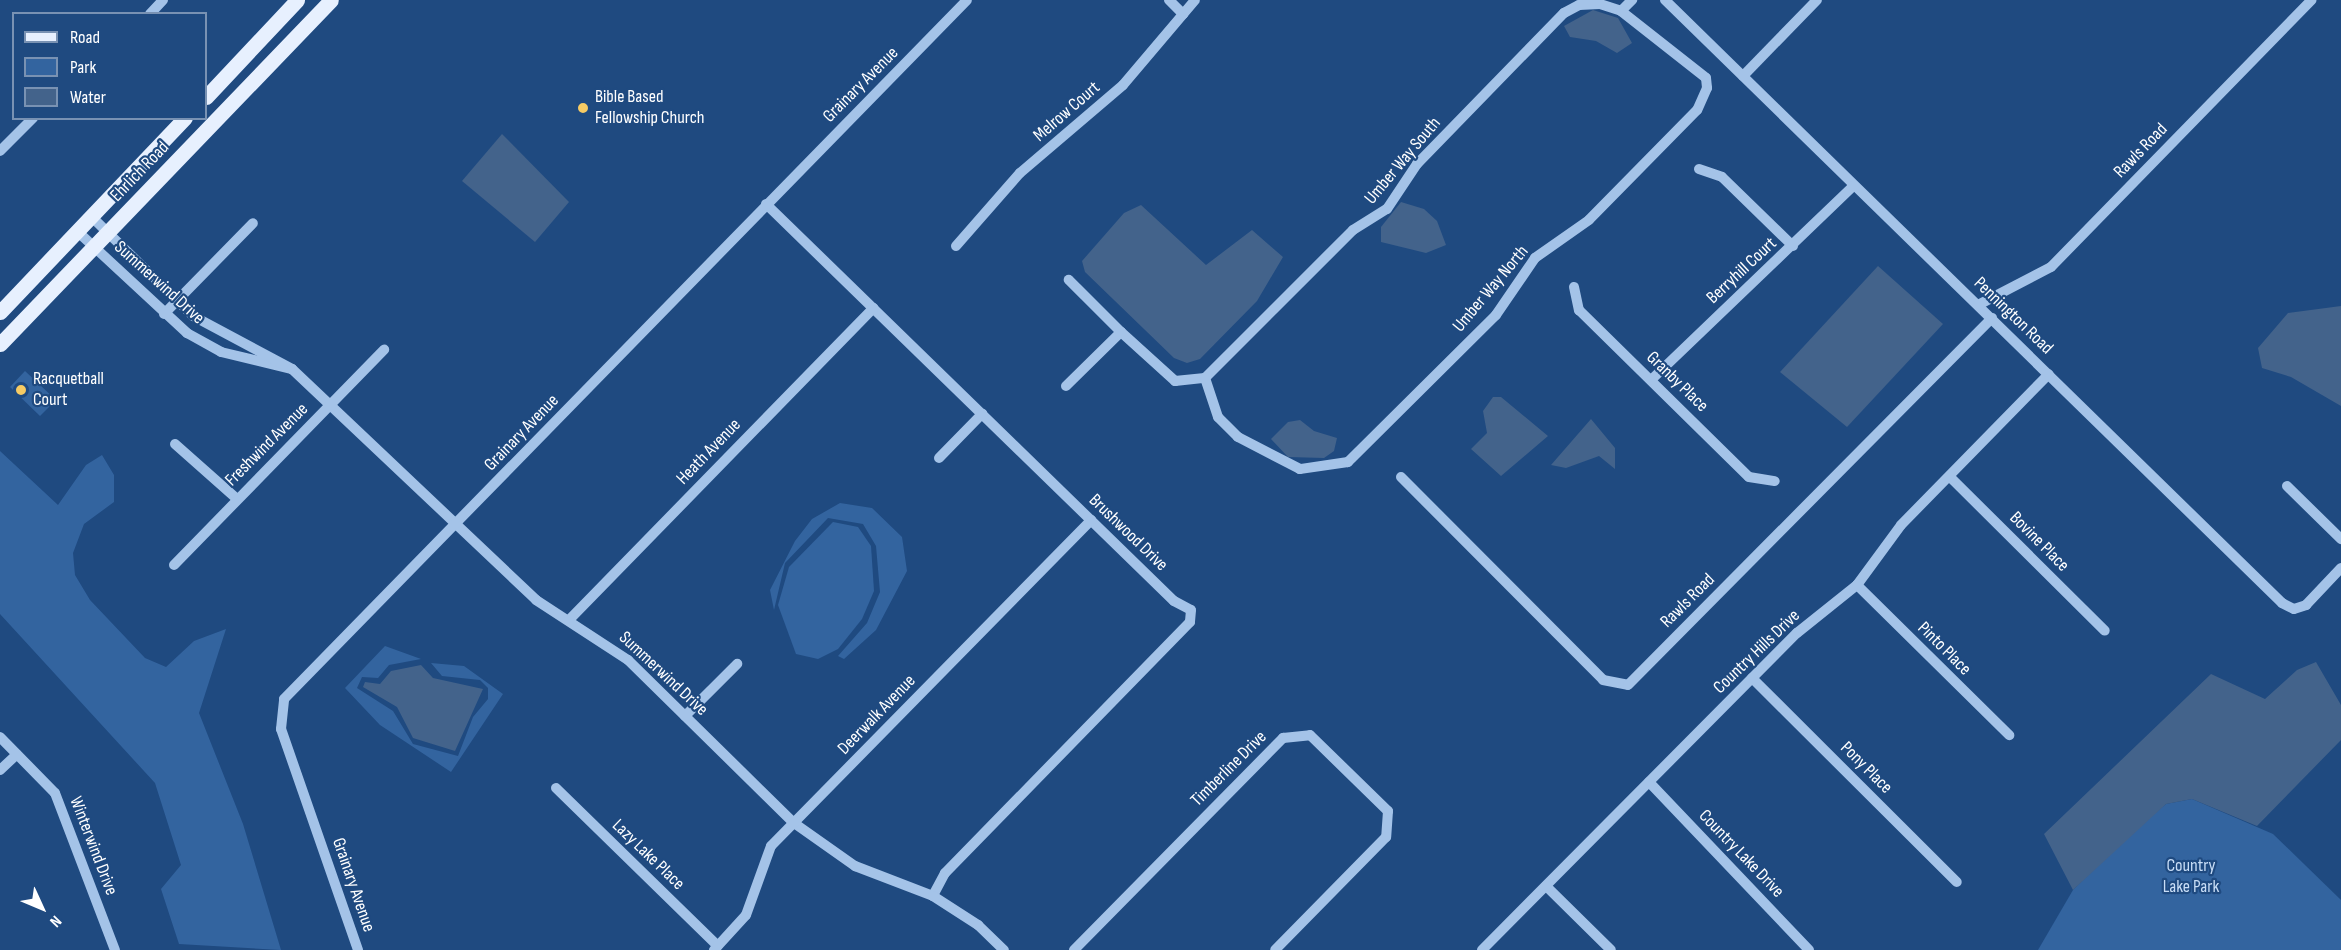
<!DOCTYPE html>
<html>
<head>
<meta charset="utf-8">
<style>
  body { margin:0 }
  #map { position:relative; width:2341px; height:950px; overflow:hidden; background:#1f4a80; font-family:"Sofia Sans Condensed",sans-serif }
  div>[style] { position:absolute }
  .green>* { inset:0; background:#33649f }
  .water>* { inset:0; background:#43638b }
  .minor>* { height:10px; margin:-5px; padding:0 5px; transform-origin:5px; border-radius:5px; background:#a4c3e8 }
  .major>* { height:15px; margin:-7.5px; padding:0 7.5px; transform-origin:7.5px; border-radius:7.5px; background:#e7f0fe }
  .dots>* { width:16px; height:16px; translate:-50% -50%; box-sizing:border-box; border:3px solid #1f4a80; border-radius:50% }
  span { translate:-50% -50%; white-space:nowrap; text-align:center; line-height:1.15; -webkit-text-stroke:4.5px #1f4a80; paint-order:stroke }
  .street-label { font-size:18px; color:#fff }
  .poi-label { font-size:18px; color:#fff }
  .left { translate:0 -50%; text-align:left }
  .park-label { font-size:18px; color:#c8ddf6 }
  .legend { position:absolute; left:12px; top:12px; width:195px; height:108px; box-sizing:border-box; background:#1f4a80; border:2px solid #7992b3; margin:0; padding:8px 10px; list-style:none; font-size:18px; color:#fff }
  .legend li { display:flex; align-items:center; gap:12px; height:30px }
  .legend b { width:30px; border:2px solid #7992b3 }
  .north { position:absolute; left:12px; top:878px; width:60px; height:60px; -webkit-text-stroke:4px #1f4a80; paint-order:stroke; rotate:134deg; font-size:16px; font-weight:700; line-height:24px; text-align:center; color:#fff }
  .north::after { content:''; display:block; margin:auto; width:21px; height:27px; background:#fff; clip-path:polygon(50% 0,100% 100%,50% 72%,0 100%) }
</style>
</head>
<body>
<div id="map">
  <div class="green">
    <div style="clip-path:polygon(25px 371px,56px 400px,40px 416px,10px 387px)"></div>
    <div style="clip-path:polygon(0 451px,58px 505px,86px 465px,102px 455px,114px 475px,114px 502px,84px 524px,73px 553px,75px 575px,90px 600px,145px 658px,166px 667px,194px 641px,226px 629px,199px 713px,243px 824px,281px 950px,179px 944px,161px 889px,181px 865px,155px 783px,0 614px)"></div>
    <div style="clip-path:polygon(840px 503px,872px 508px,902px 537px,907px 571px,876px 630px,844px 659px,838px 656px,867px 623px,880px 592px,876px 546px,863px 524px,828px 518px,785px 563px,774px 610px,770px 590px,795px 541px,812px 519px)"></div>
    <div style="clip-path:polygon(833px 522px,858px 527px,871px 546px,874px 591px,862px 619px,838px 649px,818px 659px,796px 654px,778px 605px,789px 567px)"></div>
    <div style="clip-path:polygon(385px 646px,421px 659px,389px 665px,378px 678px,362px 677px,357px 688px,393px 711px,413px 744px,458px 756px,473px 717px,488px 699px,488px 688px,480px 680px,442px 676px,431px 663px,464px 666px,503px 694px,451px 772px,380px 725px,345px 688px)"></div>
    <div style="clip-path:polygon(2192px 799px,2273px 834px,2341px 900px,2341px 950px,2038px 950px,2073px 890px,2130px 834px,2166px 804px)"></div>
  </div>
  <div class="water">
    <div style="clip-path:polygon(1593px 10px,1618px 18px,1632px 43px,1617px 53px,1596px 41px,1570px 37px,1564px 26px)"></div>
    <div style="clip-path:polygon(502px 134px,569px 202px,535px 242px,462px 181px)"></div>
    <div style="clip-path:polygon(1401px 202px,1424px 209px,1437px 221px,1446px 245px,1426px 253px,1381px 242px,1381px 227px)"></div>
    <div style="clip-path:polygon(1141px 205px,1206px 265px,1252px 230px,1283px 257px,1257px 301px,1200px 359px,1187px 363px,1174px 358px,1085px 272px,1082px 261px,1124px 213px)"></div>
    <div style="clip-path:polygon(1878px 266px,1943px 324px,1847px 427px,1780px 372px)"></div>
    <div style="clip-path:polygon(2341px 306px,2341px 406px,2291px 377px,2262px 368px,2258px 348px,2288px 313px)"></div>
    <div style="clip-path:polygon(1493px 397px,1501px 397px,1548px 436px,1501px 476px,1471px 449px,1487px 433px,1483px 411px)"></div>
    <div style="clip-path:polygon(1591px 419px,1615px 448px,1615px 469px,1599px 456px,1566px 468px,1551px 465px)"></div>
    <div style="clip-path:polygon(1300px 420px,1314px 431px,1337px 438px,1334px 451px,1324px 458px,1288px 457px,1271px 439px,1288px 422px)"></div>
    <div style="clip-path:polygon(2316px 662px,2341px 705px,2341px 740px,2257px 826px,2192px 799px,2166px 804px,2073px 890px,2044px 834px,2211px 674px,2265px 699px,2297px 670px)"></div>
    <div style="clip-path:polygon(421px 665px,433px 678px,483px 689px,455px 751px,413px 738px,397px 707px,363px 687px,365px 682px,380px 684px,391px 671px)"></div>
  </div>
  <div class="minor">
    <div style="left:1169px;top:0;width:20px;rotate:45deg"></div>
    <div style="left:1665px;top:0;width:863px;rotate:44.34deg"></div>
    <div style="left:2282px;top:603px;width:13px;rotate:27deg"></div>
    <div style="left:2294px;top:609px;width:13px;rotate:-18deg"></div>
    <div style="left:2306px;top:605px;width:51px;rotate:-46.6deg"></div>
    <div style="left:1621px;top:11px;width:16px;rotate:-45deg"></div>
    <div style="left:150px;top:14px;width:19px;rotate:-47deg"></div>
    <div style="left:1743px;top:76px;width:106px;rotate:-45.8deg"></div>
    <div style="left:0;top:151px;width:47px;rotate:-45deg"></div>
    <div style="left:1699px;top:169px;width:24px;rotate:19deg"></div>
    <div style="left:1722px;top:177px;width:99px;rotate:44.2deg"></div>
    <div style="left:766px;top:204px;width:569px;rotate:44.22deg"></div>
    <div style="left:1174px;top:601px;width:19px;rotate:28deg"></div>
    <div style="left:1191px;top:610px;width:12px;rotate:95deg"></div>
    <div style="left:1190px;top:622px;width:351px;rotate:134.3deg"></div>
    <div style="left:945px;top:873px;width:26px;rotate:118deg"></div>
    <div style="left:78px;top:232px;width:149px;rotate:42.8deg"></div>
    <div style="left:187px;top:333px;width:39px;rotate:29deg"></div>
    <div style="left:221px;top:352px;width:73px;rotate:13.5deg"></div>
    <div style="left:292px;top:369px;width:112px;rotate:-151.8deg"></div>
    <div style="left:193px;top:316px;width:141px;rotate:-135.6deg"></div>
    <div style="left:956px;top:246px;width:97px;rotate:-48.8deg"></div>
    <div style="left:1020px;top:173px;width:135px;rotate:-40.5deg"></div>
    <div style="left:1123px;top:85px;width:111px;rotate:-49.7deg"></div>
    <div style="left:1574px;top:287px;width:24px;rotate:78deg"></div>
    <div style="left:1579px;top:310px;width:238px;rotate:44.5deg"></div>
    <div style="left:1749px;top:477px;width:26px;rotate:9deg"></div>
    <div style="left:1978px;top:305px;width:82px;rotate:-27.5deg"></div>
    <div style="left:2051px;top:267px;width:373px;rotate:-45.7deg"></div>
    <div style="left:164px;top:314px;width:127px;rotate:-45.6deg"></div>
    <div style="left:1121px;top:332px;width:73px;rotate:42.2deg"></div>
    <div style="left:1175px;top:381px;width:30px;rotate:-6deg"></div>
    <div style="left:1205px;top:378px;width:209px;rotate:-45deg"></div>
    <div style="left:1353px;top:230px;width:40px;rotate:-32deg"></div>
    <div style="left:1387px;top:209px;width:54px;rotate:-56.3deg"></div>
    <div style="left:1417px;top:164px;width:211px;rotate:-45.8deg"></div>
    <div style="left:1564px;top:13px;width:17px;rotate:-28deg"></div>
    <div style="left:1579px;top:5px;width:21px;rotate:-3deg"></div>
    <div style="left:1600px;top:4px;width:22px;rotate:18deg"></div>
    <div style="left:1621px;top:11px;width:108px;rotate:38.2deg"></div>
    <div style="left:1706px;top:78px;width:10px;rotate:84deg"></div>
    <div style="left:1707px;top:88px;width:24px;rotate:114deg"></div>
    <div style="left:1697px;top:110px;width:154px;rotate:134.5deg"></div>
    <div style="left:1589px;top:220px;width:66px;rotate:144.9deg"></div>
    <div style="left:1535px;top:258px;width:69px;rotate:124.4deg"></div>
    <div style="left:1496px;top:315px;width:209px;rotate:135.2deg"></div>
    <div style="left:1348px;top:462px;width:49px;rotate:171.7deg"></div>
    <div style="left:1300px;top:469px;width:70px;rotate:-152.7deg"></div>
    <div style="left:1238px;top:437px;width:28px;rotate:-135deg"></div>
    <div style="left:1218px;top:417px;width:41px;rotate:-108.4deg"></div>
    <div style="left:292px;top:369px;width:336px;rotate:43.4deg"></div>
    <div style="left:536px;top:600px;width:110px;rotate:33.1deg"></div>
    <div style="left:628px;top:660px;width:233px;rotate:44.5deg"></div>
    <div style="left:794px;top:823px;width:75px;rotate:35.2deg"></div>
    <div style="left:855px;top:866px;width:84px;rotate:21deg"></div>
    <div style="left:933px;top:896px;width:54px;rotate:32.8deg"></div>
    <div style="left:978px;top:925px;width:36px;rotate:44deg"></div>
    <div style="left:1651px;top:380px;width:281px;rotate:-43.8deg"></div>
    <div style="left:1066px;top:386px;width:77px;rotate:-44.5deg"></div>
    <div style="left:1121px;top:332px;width:74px;rotate:-135deg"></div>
    <div style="left:175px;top:444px;width:83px;rotate:41.6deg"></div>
    <div style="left:939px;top:458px;width:62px;rotate:-45.7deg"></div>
    <div style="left:1401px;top:477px;width:286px;rotate:45.1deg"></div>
    <div style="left:1603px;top:680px;width:25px;rotate:11deg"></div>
    <div style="left:1628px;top:685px;width:517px;rotate:-45.24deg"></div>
    <div style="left:1950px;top:477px;width:218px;rotate:44.8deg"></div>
    <div style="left:2287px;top:486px;width:76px;rotate:44.5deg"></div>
    <div style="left:174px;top:565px;width:301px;rotate:-45.7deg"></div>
    <div style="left:1857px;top:585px;width:214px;rotate:44.6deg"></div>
    <div style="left:569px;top:620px;width:436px;rotate:-45.7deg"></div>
    <div style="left:1752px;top:678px;width:289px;rotate:44.9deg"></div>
    <div style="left:685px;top:716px;width:74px;rotate:-45deg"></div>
    <div style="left:0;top:737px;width:78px;rotate:45.5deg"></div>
    <div style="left:55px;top:793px;width:168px;rotate:69.1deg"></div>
    <div style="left:0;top:770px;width:23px;rotate:-43deg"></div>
    <div style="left:1649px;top:782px;width:232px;rotate:46.4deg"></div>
    <div style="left:556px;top:788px;width:226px;rotate:44.3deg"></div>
    <div style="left:1546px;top:886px;width:91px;rotate:44.6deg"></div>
    <div style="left:358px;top:950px;width:234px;rotate:-109.2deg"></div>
    <div style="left:281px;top:729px;width:30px;rotate:-84deg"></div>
    <div style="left:284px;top:699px;width:977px;rotate:-45.66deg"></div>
    <div style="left:714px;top:950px;width:47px;rotate:-47.6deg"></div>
    <div style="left:746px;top:915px;width:73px;rotate:-70.1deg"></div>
    <div style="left:771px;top:846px;width:457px;rotate:-45.5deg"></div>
    <div style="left:1074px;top:950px;width:298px;rotate:-45.4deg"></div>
    <div style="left:1283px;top:738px;width:27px;rotate:-6deg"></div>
    <div style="left:1310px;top:735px;width:109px;rotate:44.3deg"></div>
    <div style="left:1388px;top:811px;width:26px;rotate:94deg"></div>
    <div style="left:1386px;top:837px;width:158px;rotate:134.5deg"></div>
    <div style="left:1482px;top:950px;width:447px;rotate:-45.2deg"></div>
    <div style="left:1797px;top:633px;width:77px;rotate:-38.7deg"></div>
    <div style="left:1857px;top:585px;width:74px;rotate:-53.7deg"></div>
    <div style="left:1901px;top:525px;width:211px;rotate:-45.6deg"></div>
  </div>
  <div class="major">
    <div style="left:206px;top:97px;width:133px;rotate:-46.8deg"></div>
    <div style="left:0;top:312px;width:268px;rotate:-46.4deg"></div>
    <div style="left:0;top:344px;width:477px;rotate:-46.1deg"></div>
  </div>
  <div class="dots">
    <div style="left:583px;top:108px;background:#f6cb64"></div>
    <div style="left:21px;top:390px;background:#f6cb64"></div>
  </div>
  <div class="street-label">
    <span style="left:861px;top:85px;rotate:-45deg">Grainary Avenue</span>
    <span style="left:1067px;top:112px;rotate:-41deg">Melrow Court</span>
    <span style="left:2141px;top:151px;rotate:-46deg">Rawls Road</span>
    <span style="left:1403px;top:161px;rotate:-50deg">Umber Way South</span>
    <span style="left:140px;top:172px;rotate:-46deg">Ehrlich Road</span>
    <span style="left:1742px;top:271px;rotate:-43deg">Berryhill Court</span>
    <span style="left:159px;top:283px;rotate:42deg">Summerwind Drive</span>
    <span style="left:1491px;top:289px;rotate:-50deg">Umber Way North</span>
    <span style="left:2013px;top:316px;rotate:44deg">Pennington Road</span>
    <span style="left:1677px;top:382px;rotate:44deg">Granby Place</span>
    <span style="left:522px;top:433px;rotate:-46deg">Grainary Avenue</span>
    <span style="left:267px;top:445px;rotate:-45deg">Freshwind Avenue</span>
    <span style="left:709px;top:452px;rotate:-46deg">Heath Avenue</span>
    <span style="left:1128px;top:533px;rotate:44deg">Brushwood Drive</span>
    <span style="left:2039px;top:542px;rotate:45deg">Bovine Place</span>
    <span style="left:1688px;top:601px;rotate:-45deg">Rawls Road</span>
    <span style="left:1944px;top:649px;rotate:45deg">Pinto Place</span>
    <span style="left:1757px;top:652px;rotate:-44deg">Country Hills Drive</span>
    <span style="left:663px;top:674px;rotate:43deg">Summerwind Drive</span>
    <span style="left:877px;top:715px;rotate:-46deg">Deerwalk Avenue</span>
    <span style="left:1866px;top:768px;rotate:45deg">Pony Place</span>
    <span style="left:1229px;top:769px;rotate:-45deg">Timberline Drive</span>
    <span style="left:93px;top:846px;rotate:69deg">Winterwind Drive</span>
    <span style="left:1741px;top:854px;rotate:46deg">Country Lake Drive</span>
    <span style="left:648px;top:855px;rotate:44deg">Lazy Lake Place</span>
    <span style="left:353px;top:885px;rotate:71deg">Grainary Avenue</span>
  </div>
  <div class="poi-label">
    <span class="left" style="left:595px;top:108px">Bible Based<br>Fellowship Church</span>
    <span class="left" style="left:33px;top:390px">Racquetball<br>Court</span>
  </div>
  <div class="park-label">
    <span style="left:2191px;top:877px">Country<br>Lake Park</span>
  </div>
  <ul class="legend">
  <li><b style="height:8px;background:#e7f0fe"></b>Road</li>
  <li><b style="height:16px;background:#33649f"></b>Park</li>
  <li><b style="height:16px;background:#43638b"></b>Water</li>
  </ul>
  <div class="north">N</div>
</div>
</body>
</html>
